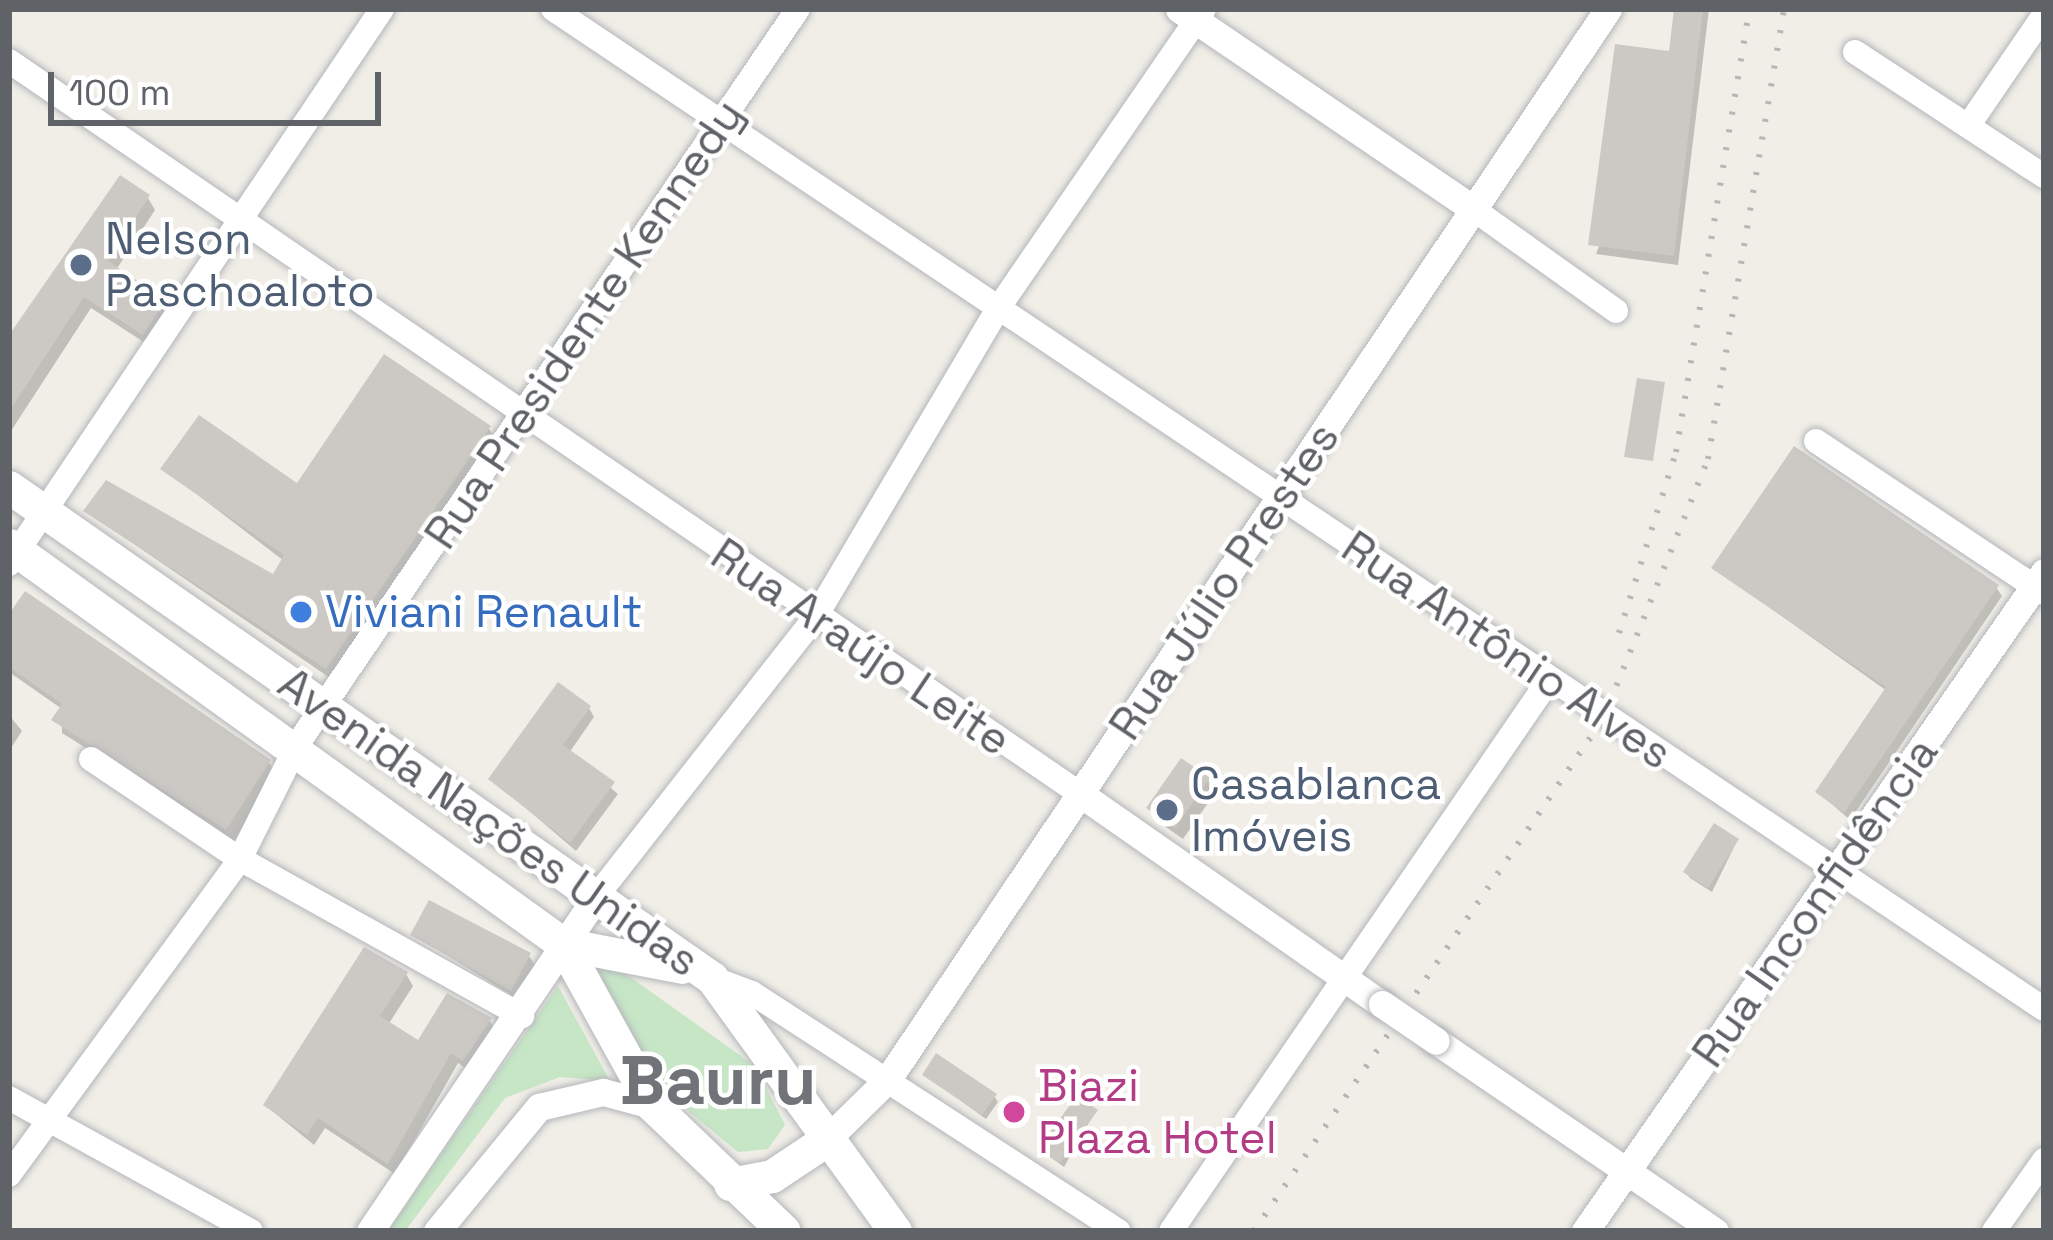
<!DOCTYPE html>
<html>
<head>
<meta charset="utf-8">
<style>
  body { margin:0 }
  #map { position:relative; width:2053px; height:1240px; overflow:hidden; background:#f0eee7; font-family:"Space Grotesk",sans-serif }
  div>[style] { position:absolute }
  .green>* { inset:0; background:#c6e6c6 }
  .shadow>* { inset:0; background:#0003 }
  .building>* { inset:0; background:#ccc9c4 }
  .roads { filter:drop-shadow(0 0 3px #b4b7bb) drop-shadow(0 0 3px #b4b7bb) }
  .minor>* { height:24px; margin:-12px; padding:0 12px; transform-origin:12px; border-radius:12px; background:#fff }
  .tertiary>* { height:27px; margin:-13.5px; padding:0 13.5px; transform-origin:13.5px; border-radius:13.5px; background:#fff }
  .secondary>* { height:33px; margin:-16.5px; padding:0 16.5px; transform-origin:16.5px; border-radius:16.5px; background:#fff }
  .rail>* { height:6px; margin-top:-3px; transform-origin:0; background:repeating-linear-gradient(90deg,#b5b6b7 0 3px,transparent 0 18px) }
  .bridges { filter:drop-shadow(0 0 3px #b4b7bb) drop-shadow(0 0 3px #b4b7bb) }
  .tertiary-bridge>* { height:27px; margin:-13.5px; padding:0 13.5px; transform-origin:13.5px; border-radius:13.5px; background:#fff }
  .dots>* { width:33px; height:33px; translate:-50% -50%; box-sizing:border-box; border:6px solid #fff; border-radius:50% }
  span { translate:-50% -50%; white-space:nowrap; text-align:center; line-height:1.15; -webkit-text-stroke:9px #fff; paint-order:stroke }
  .service-label { font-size:45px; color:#4e5e75 }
  .left { translate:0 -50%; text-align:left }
  .street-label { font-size:45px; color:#5f6267 }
  .shop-label { font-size:45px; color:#366cbe }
  .hotel-label { font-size:45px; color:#b23c85 }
  .town-label { font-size:69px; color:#707479; font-weight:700 }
  .frame { position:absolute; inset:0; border:12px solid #5f6267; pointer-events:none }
  .scale { position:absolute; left:48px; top:72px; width:333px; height:54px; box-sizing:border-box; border:6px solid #5f6267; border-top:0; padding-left:15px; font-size:36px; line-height:42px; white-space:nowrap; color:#5f6267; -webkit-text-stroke:9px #fff; paint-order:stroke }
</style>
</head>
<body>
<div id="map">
  <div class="green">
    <div style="clip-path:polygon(612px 964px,755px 1066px,785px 1125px,768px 1149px,738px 1152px,665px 1092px,618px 1018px,598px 968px)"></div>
    <div style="clip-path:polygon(558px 986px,610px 1081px,560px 1077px,505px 1098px,405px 1231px,388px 1231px)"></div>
  </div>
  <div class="shadow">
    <div style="clip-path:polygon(1677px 9px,1709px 9px,1678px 265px,1596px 254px,1672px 55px)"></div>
    <div style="clip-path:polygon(148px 198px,155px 210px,116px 270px,171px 314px,150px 346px,91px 308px,9px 434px,9px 340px)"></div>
    <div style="clip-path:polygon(489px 429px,497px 441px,333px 680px,87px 512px,274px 578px,284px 561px,164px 469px,298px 487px)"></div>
    <div style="clip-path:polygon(1714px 568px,1996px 587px,2002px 596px,1850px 820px,1818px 792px,1887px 691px)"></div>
    <div style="clip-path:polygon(9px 619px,269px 762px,276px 775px,234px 841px,62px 733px,62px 709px,9px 672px)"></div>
    <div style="clip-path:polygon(589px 708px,594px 717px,569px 753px,618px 794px,576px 851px,492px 779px)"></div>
    <div style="clip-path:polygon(9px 715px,22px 731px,9px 751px)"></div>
    <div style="clip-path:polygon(1208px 780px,1215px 793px,1183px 839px,1157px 821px,1149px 808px)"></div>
    <div style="clip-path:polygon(1737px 841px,1712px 892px,1690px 878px,1686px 872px)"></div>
    <div style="clip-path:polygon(414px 935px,529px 956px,535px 965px,516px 998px)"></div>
    <div style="clip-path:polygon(406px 974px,413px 986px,388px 1025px,419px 1044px,490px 1021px,497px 1032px,471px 1072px,458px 1063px,395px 1174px,325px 1128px,314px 1145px,266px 1106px)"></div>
    <div style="clip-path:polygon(925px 1075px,994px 1096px,998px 1102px,986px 1119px)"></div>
    <div style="clip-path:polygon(1095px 1112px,1064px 1167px,1046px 1154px,1043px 1148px)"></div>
  </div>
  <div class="building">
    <div style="clip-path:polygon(1674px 9px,1703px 9px,1674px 256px,1588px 245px,1615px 44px,1669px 51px)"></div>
    <div style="clip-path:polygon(120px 175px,150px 195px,108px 261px,166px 300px,143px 335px,84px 297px,9px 412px,9px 335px)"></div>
    <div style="clip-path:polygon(384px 354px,491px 426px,326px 669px,83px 511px,106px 480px,273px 574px,284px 555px,160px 469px,199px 415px,297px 483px)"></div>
    <div style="clip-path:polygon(1637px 378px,1665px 382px,1653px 461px,1624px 457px)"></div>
    <div style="clip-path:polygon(1794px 446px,1999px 585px,1844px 813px,1815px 792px,1886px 687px,1711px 568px)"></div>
    <div style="clip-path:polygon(25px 591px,271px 760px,226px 830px,51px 720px,62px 704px,9px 667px,9px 614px)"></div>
    <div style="clip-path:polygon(558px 682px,591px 706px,563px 745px,615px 782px,570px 843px,488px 779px)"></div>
    <div style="clip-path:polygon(1181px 758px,1210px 778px,1175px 828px,1146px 808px)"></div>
    <div style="clip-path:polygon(1714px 823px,1739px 839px,1708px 888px,1683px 872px)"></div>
    <div style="clip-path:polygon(429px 900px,531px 953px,511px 991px,410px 935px)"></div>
    <div style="clip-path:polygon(364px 947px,408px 972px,380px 1016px,418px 1040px,447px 993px,492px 1018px,463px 1061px,451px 1053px,388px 1164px,318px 1118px,307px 1135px,263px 1105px)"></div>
    <div style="clip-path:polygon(936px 1053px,997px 1094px,982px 1115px,922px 1075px)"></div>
    <div style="clip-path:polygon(1077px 1095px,1098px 1110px,1060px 1163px,1039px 1148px)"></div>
  </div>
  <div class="roads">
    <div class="minor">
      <div style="left:553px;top:9px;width:1795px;rotate:33.85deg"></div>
      <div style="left:1855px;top:52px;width:226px;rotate:33.3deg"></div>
      <div style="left:9px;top:61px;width:1296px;rotate:34.38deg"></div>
      <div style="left:1968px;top:126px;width:135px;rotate:-55.6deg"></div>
      <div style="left:1476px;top:211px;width:172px;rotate:35.5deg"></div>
      <div style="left:1816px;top:441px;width:274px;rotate:33.7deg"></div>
      <div style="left:9px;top:564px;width:669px;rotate:-56.1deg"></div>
      <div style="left:91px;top:759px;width:179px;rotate:33.9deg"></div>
      <div style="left:240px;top:859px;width:323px;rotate:29.1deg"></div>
      <div style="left:599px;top:893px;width:350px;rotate:-51.9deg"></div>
      <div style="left:815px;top:618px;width:358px;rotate:-59.4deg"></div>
      <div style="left:997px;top:310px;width:365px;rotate:-55.5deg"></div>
      <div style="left:712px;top:978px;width:43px;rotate:20.6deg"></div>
      <div style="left:752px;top:993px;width:437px;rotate:33deg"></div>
      <div style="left:9px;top:1098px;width:276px;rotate:28.8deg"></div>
      <div style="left:9px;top:1175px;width:391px;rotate:-53.8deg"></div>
      <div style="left:240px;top:859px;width:127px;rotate:-63.4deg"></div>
      <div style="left:297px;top:745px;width:890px;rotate:-55.76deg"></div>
      <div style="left:1171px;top:1231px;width:668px;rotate:-55.55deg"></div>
      <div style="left:1994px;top:1231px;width:87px;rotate:-54.8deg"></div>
    </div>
    <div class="tertiary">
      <div style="left:1179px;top:9px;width:359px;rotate:34.2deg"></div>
      <div style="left:1079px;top:793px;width:369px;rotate:34.9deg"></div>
      <div style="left:1436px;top:1041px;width:338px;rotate:34.3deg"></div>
      <div style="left:826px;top:1140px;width:87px;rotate:-44.5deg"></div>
      <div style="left:888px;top:1079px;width:1290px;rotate:-56.06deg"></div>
      <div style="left:370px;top:1231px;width:408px;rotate:-55.9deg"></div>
      <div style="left:437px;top:1231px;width:161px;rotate:-50.6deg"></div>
      <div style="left:539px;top:1107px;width:66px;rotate:-13.2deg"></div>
      <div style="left:603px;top:1092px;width:51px;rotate:14.9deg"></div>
      <div style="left:1585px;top:1231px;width:803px;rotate:-55.14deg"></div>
    </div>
    <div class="secondary">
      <div style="left:9px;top:487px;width:857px;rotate:34.93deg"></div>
      <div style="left:712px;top:978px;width:312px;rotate:54.1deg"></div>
      <div style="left:9px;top:545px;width:683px;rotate:35.76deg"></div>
      <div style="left:563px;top:944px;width:184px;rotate:61.1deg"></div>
      <div style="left:652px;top:1105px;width:182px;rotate:43.7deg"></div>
      <div style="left:563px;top:944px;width:121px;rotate:10.9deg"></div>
      <div style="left:730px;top:1184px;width:43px;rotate:-10.8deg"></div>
      <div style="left:772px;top:1176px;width:65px;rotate:-33.7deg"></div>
    </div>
  </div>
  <div class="rail">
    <div style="left:1619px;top:633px;width:190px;rotate:-72.5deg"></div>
    <div style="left:1676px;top:452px;width:449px;rotate:-80.6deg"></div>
    <div style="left:1254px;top:1231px;width:620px;rotate:-55.72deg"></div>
    <div style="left:1603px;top:719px;width:280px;rotate:-68deg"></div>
    <div style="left:1708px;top:459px;width:456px;rotate:-80.4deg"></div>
  </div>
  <div class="bridges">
    <div class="tertiary-bridge">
      <div style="left:1382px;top:1004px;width:65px;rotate:34.4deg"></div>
    </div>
  </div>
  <div class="dots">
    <div style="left:81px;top:265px;background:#5c6f8a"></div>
    <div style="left:301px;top:612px;background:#3f7fe0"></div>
    <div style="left:1167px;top:810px;background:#5c6f8a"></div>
    <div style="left:1014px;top:1112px;background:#d1479c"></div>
  </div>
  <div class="service-label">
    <span class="left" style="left:105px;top:265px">Nelson<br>Paschoaloto</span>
    <span class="left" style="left:1191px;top:810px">Casablanca<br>Imóveis</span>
  </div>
  <div class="street-label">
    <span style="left:584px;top:324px;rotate:-56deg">Rua Presidente Kennedy</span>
    <span style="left:1224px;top:581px;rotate:-56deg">Rua Júlio Prestes</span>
    <span style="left:861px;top:647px;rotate:34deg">Rua Araújo Leite</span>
    <span style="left:1507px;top:650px;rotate:34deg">Rua Antônio Alves</span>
    <span style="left:489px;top:822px;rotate:35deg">Avenida Nações Unidas</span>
    <span style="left:1815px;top:902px;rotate:-55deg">Rua Inconfidência</span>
  </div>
  <div class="shop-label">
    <span class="left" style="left:325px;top:612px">Viviani Renault</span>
  </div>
  <div class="hotel-label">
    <span class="left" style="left:1038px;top:1112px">Biazi<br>Plaza Hotel</span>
  </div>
  <div class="town-label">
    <span style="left:718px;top:1081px">Bauru</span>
  </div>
  <div class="frame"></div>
  <div class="scale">100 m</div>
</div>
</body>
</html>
